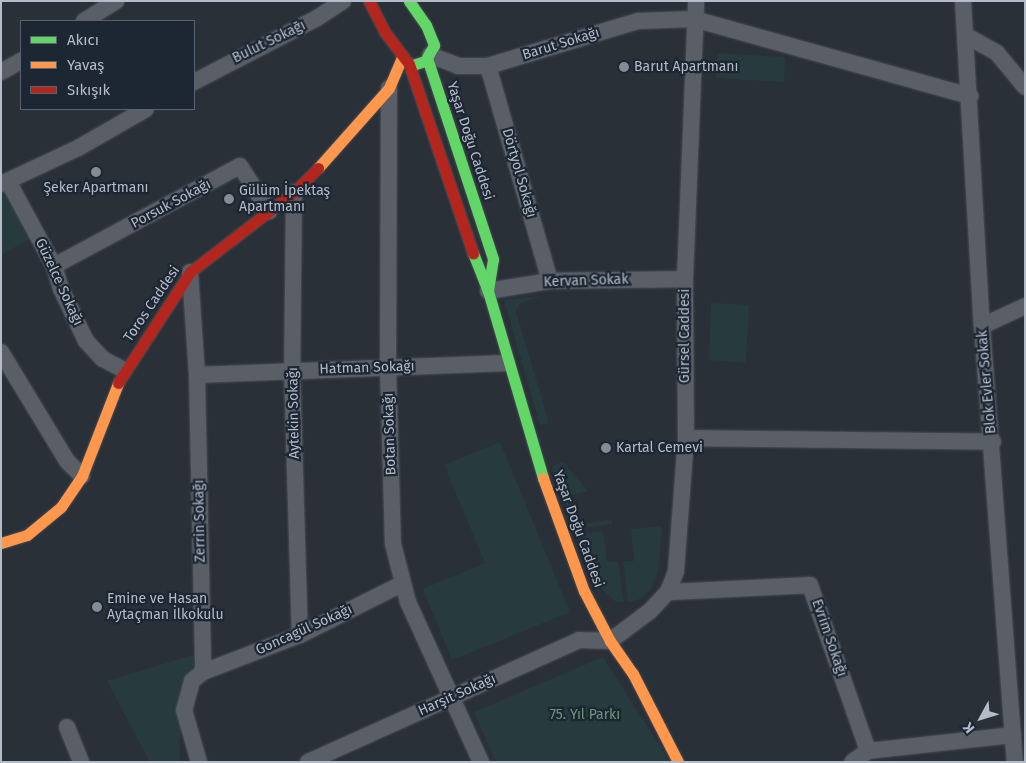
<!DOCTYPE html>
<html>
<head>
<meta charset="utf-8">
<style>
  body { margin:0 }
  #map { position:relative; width:1026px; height:763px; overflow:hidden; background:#2a3038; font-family:"Fira Sans",sans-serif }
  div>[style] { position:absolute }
  .green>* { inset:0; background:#273a3e }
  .roads { filter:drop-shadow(0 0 1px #484c53) drop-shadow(0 0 1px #484c53) }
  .street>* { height:16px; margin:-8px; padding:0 8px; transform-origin:8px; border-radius:8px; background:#5a5e66 }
  .fast>* { height:11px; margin:-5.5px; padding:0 5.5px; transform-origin:5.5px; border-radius:5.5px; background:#63d668 }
  .slow>* { height:11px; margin:-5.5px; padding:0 5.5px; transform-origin:5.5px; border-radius:5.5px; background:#ff974d }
  .jam>* { height:11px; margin:-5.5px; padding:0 5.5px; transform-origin:5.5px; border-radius:5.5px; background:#b3261e }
  .dots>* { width:14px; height:14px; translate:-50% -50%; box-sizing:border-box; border:2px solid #1d2633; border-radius:50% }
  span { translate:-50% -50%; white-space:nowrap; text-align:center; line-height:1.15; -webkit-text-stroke:4.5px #1d2633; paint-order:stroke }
  .street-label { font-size:14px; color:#b4bcc9 }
  .poi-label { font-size:14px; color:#b4bcc9 }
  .left { translate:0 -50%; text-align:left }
  .park-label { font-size:14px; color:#6b9a76 }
  .frame { position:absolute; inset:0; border:2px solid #b4bcc9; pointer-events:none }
  .legend { position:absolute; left:20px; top:20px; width:175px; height:90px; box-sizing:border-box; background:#1d2633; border:1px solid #59626f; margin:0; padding:6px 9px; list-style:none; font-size:15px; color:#b4bcc9 }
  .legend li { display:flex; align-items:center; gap:10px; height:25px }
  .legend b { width:25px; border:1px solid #59626f }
  .north { position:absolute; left:956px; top:693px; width:50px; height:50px; -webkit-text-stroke:4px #1d2633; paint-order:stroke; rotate:231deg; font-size:14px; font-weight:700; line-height:20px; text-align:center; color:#b4bcc9 }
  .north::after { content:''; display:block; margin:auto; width:18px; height:22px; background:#b4bcc9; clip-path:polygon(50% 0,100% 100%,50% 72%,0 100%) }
</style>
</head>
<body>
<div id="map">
  <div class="green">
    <div style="clip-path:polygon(717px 53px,785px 57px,784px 82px,716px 78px)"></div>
    <div style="clip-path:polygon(5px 192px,30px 239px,1px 255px,1px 193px)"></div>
    <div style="clip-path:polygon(542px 296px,519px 304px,516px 312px,549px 423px,540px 425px,504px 300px)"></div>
    <div style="clip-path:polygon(711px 303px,749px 305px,746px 363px,709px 360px)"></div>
    <div style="clip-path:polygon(500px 442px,570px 612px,452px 660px,423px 589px,485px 563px,444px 465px)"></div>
    <div style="clip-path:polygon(563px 462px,588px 491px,571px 495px,579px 524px,612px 520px,612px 524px,575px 529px,552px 466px)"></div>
    <div style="clip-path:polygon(662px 526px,658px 572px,650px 590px,638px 600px,628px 602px,623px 561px,634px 561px,631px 529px)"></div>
    <div style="clip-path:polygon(603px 531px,607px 561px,618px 562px,624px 602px,616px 602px,596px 584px,577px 535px)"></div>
    <div style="clip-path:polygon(196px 654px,181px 712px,179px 762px,150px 762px,107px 681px)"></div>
    <div style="clip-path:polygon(603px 657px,670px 762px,496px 762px,474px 712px)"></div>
  </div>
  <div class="roads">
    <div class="street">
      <div style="left:963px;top:1px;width:326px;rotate:86.7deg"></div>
      <div style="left:982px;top:326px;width:437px;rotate:85.7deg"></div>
      <div style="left:84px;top:21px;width:38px;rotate:-32deg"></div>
      <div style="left:965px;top:35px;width:37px;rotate:29deg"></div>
      <div style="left:997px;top:53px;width:44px;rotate:50.5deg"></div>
      <div style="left:430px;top:55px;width:30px;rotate:21deg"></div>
      <div style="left:458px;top:66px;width:30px"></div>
      <div style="left:488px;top:66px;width:157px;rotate:-16.7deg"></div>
      <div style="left:638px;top:21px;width:56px;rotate:-2deg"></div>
      <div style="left:694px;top:19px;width:287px;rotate:15.6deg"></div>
      <div style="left:488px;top:66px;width:224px;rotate:73.9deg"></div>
      <div style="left:1px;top:72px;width:23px;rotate:-29deg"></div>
      <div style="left:194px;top:82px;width:139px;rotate:-27.5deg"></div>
      <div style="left:317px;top:18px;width:31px;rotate:-33deg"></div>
      <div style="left:389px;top:88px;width:279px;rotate:90.2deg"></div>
      <div style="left:388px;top:367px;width:177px;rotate:88.4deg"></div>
      <div style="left:393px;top:544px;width:60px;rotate:75.5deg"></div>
      <div style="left:408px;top:602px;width:176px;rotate:65.5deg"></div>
      <div style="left:8px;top:181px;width:97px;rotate:61.6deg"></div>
      <div style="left:54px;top:266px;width:24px;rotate:73deg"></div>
      <div style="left:61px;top:289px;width:58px;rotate:64.3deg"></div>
      <div style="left:86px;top:341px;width:25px;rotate:47deg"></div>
      <div style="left:103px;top:359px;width:24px;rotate:28deg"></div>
      <div style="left:1px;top:184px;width:85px;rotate:-25.1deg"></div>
      <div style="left:78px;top:148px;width:78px;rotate:-29.8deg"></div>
      <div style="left:294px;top:192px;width:179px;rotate:90.6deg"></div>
      <div style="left:292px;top:371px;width:264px;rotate:88.3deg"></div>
      <div style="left:54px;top:266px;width:211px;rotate:-28.3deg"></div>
      <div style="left:240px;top:166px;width:54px;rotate:57.2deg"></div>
      <div style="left:190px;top:272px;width:103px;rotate:86.1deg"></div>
      <div style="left:197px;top:375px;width:297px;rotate:88.8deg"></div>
      <div style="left:203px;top:672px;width:14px;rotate:141deg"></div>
      <div style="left:192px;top:681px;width:30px;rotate:105deg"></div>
      <div style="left:184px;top:710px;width:54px;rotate:73.9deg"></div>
      <div style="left:488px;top:291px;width:63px;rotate:-9.2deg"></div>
      <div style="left:550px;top:281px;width:135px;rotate:-0.8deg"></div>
      <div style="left:982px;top:326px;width:47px;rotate:-24.9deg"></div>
      <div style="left:1px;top:352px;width:127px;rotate:58.8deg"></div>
      <div style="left:67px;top:461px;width:21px;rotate:45deg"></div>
      <div style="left:197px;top:375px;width:310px;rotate:-2.2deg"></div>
      <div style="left:686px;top:438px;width:307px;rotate:0.7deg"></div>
      <div style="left:668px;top:592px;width:142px;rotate:-2.8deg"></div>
      <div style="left:810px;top:585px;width:176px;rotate:70.7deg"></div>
      <div style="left:868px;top:751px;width:19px;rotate:145deg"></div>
      <div style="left:203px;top:672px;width:104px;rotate:-20.9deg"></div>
      <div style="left:300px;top:635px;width:114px;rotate:-26.6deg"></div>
      <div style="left:67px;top:727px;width:38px;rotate:68deg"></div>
      <div style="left:868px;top:751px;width:146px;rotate:-6.3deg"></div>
      <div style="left:308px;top:762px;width:297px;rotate:-24.2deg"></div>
      <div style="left:579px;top:640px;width:31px;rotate:2deg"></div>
      <div style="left:610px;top:641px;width:50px;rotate:-36.9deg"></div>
      <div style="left:650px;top:611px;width:26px;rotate:-47deg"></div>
      <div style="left:668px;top:592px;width:22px;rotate:-69deg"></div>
      <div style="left:676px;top:571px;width:133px;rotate:-85.7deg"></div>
      <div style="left:686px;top:438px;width:159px;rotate:-90.4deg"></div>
      <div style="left:685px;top:279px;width:278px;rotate:-87.7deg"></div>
    </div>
    <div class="fast">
      <div style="left:409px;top:1px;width:29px;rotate:55deg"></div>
      <div style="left:426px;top:25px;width:22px;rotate:68deg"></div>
      <div style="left:434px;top:45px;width:18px;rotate:119deg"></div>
      <div style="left:425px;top:61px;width:10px;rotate:163deg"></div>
      <div style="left:427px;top:58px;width:212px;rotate:71.8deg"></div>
      <div style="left:493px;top:259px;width:32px;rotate:99deg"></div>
      <div style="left:473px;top:253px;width:41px;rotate:68.5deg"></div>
      <div style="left:488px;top:291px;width:195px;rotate:73.6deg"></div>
    </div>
    <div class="slow">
      <div style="left:318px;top:168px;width:107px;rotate:-48.4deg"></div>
      <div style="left:389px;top:88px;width:34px;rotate:-67deg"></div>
      <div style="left:543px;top:478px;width:120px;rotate:70.1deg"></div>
      <div style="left:584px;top:591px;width:56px;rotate:62.5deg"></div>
      <div style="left:610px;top:641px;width:40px;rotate:55.1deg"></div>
      <div style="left:633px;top:674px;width:99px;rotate:62.9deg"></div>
      <div style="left:1px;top:543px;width:27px;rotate:-17deg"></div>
      <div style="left:27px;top:535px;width:44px;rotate:-39.5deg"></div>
      <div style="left:61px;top:507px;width:37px;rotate:-56deg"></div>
      <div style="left:82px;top:476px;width:100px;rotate:-68.8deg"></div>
    </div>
    <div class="jam">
      <div style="left:369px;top:1px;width:34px;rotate:63deg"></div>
      <div style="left:384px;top:31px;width:41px;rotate:52.9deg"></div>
      <div style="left:409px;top:64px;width:200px;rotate:71.3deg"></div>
      <div style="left:118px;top:383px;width:132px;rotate:-57deg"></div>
      <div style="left:190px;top:272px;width:131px;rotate:-37.6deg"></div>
      <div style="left:294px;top:192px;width:34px;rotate:-45deg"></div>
    </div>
  </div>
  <div class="dots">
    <div style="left:624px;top:67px;background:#848b96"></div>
    <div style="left:96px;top:172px;background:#848b96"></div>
    <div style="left:229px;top:199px;background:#848b96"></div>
    <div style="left:606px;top:448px;background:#848b96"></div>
    <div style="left:97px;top:607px;background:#848b96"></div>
  </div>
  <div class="street-label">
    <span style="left:269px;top:42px;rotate:-26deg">Bulut Sokağı</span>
    <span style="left:561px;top:44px;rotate:-17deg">Barut Sokağı</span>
    <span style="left:470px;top:141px;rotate:72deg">Yaşar Doğu Caddesi</span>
    <span style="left:519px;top:173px;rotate:74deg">Dörtyol Sokağı</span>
    <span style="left:171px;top:204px;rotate:-28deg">Porsuk Sokağı</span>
    <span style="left:586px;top:281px;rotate:-2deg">Kervan Sokak</span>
    <span style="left:59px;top:282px;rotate:65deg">Güzelce Sokağı</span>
    <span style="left:152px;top:304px;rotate:-56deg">Toros Caddesi</span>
    <span style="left:685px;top:336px;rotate:-90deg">Gürsel Caddesi</span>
    <span style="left:367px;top:368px;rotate:-2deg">Hatman Sokağı</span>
    <span style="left:987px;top:382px;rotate:-95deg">Blok Evler Sokak</span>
    <span style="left:294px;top:413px;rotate:-91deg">Aytekin Sokağı</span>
    <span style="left:390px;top:434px;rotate:-92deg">Botan Sokağı</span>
    <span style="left:200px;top:521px;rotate:-91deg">Zerrin Sokağı</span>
    <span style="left:578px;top:529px;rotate:70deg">Yaşar Doğu Caddesi</span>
    <span style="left:304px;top:630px;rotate:-24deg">Goncagül Sokağı</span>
    <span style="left:829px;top:638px;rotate:71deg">Evrim Sokağı</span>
    <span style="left:457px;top:695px;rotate:-24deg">Harşit Sokağı</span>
  </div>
  <div class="poi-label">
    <span class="left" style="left:634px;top:67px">Barut Apartmanı</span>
    <span style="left:96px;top:188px">Şeker Apartmanı</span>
    <span class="left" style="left:239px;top:199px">Gülüm İpektaş<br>Apartmanı</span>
    <span class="left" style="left:616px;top:448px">Kartal Cemevi</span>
    <span class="left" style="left:107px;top:607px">Emine ve Hasan<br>Aytaçman İlkokulu</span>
  </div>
  <div class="park-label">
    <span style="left:585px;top:715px">75. Yıl Parkı</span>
  </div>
  <div class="frame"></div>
  <ul class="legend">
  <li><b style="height:6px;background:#63d668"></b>Akıcı</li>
  <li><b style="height:6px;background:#ff974d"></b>Yavaş</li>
  <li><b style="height:6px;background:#b3261e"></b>Sıkışık</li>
  </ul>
  <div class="north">K</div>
</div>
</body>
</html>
